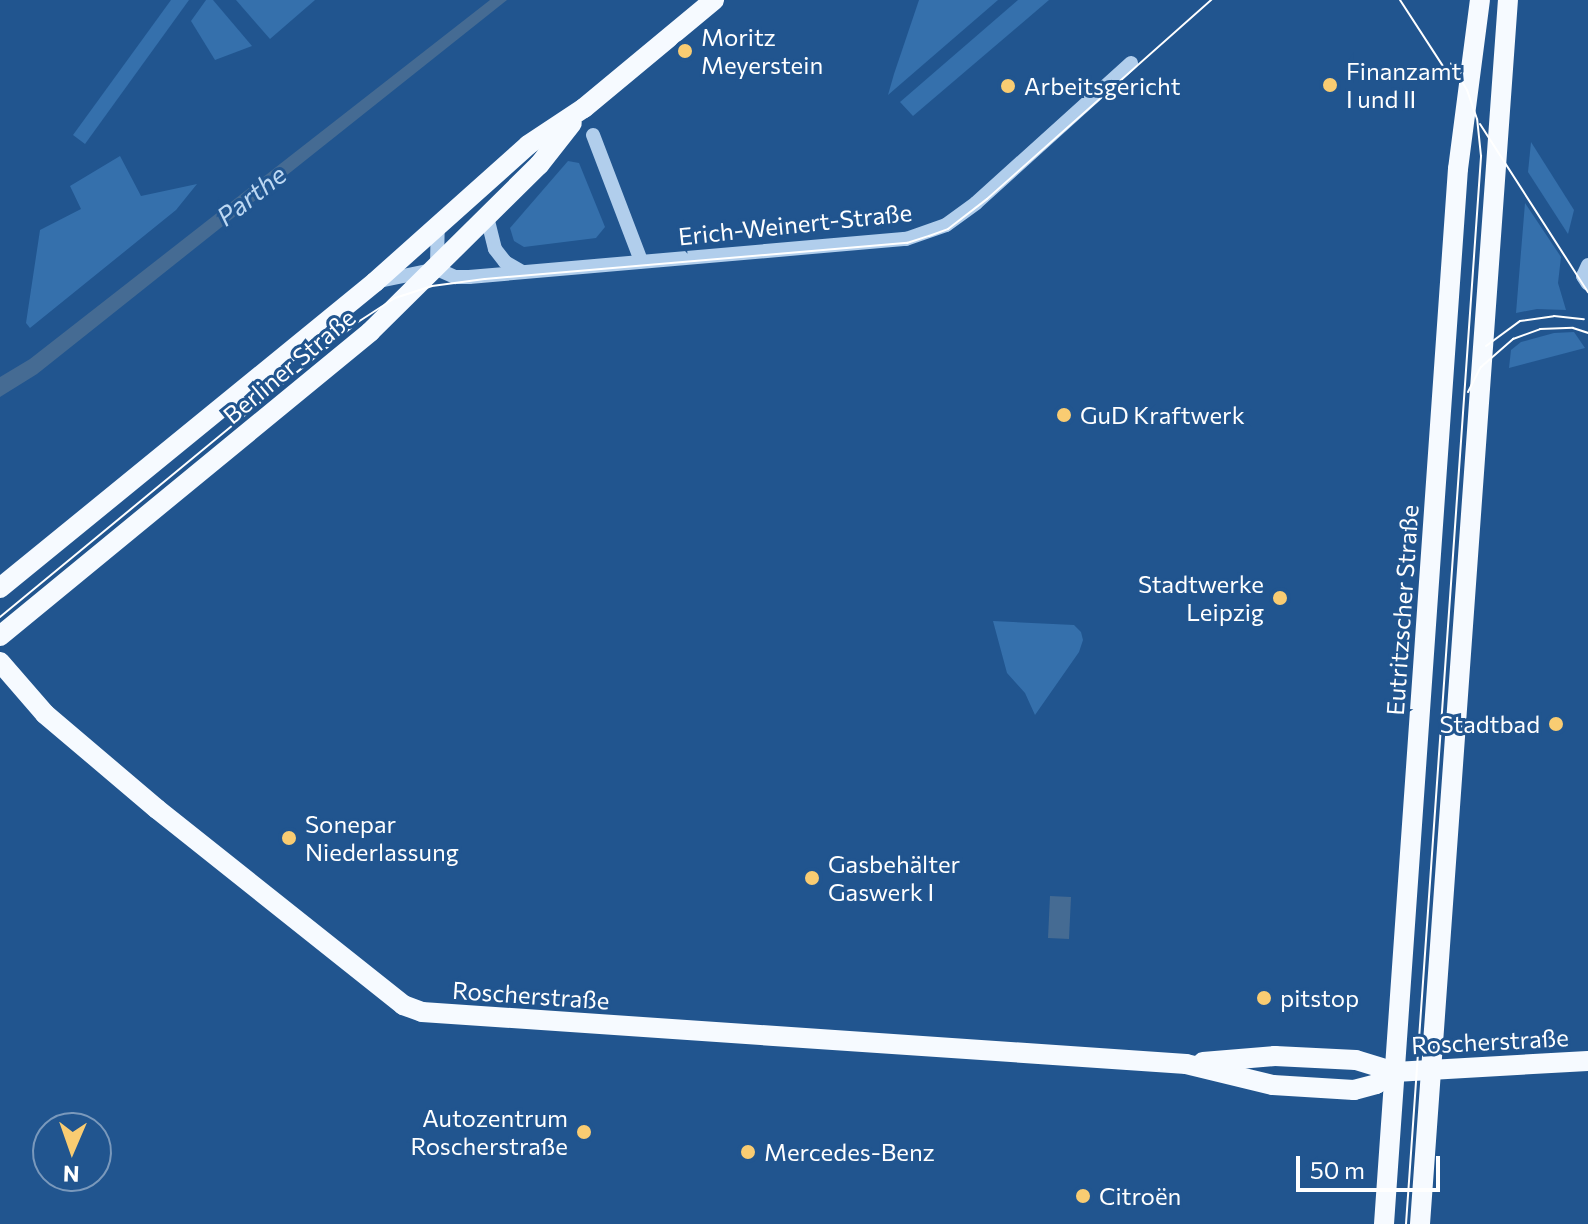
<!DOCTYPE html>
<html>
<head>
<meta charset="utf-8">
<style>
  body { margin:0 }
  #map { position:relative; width:1588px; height:1224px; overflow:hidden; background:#21558f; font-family:Commissioner,sans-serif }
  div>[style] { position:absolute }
  .green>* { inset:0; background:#3570ac }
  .water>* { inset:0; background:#456b93 }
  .minor>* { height:14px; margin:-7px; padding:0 7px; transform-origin:7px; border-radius:7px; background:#b1ceec }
  .major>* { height:20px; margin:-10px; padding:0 10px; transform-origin:10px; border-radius:10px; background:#f6faff }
  .tram>* { height:2px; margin:-1px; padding:0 1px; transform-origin:1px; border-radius:1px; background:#fff }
  .dots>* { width:22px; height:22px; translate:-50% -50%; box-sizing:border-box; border:4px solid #21558f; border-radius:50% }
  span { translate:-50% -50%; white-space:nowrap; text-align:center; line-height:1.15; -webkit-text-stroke:6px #21558f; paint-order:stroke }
  .poi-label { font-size:24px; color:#fff }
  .left { translate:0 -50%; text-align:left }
  .right { translate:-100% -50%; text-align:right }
  .street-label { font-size:24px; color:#fff }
  .water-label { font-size:26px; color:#bdd8f3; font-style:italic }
  .north { position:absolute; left:32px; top:1112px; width:80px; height:80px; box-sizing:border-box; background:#21558f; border:2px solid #7a99bc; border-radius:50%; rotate:182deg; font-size:22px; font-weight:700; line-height:32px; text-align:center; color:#fff }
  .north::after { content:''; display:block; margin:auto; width:28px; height:36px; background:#f9cc72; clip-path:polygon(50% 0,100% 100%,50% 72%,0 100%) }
  .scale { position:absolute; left:1296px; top:1156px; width:144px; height:36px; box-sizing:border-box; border:4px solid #fff; border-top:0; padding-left:10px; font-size:24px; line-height:28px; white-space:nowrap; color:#fff; -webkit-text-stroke:6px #21558f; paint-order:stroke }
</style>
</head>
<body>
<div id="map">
  <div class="green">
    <div style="clip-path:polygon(171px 0,189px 0,85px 144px,73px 135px)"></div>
    <div style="clip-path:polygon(206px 0,213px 0,252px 46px,215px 60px,191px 21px)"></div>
    <div style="clip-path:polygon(236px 0,315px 0,270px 39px)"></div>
    <div style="clip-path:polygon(919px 0,998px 0,888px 95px,894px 74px)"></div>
    <div style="clip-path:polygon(1018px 0,1049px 0,913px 116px,900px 102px)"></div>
    <div style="clip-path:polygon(1531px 142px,1574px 210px,1568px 234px,1528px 172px)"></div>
    <div style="clip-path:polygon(120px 156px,141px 196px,197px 184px,176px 210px,30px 328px,26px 323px,40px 230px,81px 209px,70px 186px)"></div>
    <div style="clip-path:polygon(568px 161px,579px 163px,605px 227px,596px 238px,524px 247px,514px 241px,510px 228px)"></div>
    <div style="clip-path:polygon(1525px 203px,1561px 257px,1558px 283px,1566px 310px,1537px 309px,1516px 313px)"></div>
    <div style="clip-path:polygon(1574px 332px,1585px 348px,1509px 368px,1511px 350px,1521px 342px,1554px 333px)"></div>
    <div style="clip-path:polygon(993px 621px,1074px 625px,1081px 632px,1083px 640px,1079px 652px,1035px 715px,1025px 693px,1007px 673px)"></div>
  </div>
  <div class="water">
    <div style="clip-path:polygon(490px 0,507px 0,37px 374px,0 397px,0 377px,30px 359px)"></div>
    <div style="clip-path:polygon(1050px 896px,1071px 897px,1069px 939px,1048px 938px)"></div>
  </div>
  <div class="minor">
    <div style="left:593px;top:135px;width:135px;rotate:69.1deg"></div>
    <div style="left:487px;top:217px;width:33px;rotate:76deg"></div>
    <div style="left:495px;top:249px;width:16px;rotate:52deg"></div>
    <div style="left:505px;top:262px;width:20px;rotate:30deg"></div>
    <div style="left:1588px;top:265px;width:12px;rotate:114deg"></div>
    <div style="left:1583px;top:276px;width:9px;rotate:58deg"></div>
    <div style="left:437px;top:267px;width:39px;rotate:-89deg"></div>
    <div style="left:379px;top:281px;width:59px;rotate:-11.7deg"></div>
    <div style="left:437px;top:269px;width:20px;rotate:24deg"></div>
    <div style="left:455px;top:277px;width:14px"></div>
    <div style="left:469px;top:277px;width:439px;rotate:-5deg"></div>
    <div style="left:906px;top:239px;width:42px;rotate:-19.3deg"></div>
    <div style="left:946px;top:225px;width:37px;rotate:-36deg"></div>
    <div style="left:976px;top:203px;width:209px;rotate:-42.1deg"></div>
  </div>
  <div class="major">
    <div style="left:0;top:588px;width:484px;rotate:-39.2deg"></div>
    <div style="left:375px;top:282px;width:205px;rotate:-41.8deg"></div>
    <div style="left:528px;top:145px;width:67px;rotate:-33.5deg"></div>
    <div style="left:584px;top:108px;width:169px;rotate:-39.7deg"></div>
    <div style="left:0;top:636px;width:479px;rotate:-39.4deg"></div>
    <div style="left:370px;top:332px;width:238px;rotate:-44.7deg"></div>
    <div style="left:539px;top:165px;width:53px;rotate:-51.8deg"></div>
    <div style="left:0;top:662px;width:69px;rotate:49.1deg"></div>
    <div style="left:45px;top:714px;width:147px;rotate:40.3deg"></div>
    <div style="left:157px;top:809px;width:315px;rotate:38.5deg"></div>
    <div style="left:403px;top:1005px;width:20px;rotate:20deg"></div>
    <div style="left:422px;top:1012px;width:766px;rotate:3.89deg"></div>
    <div style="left:1186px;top:1064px;width:89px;rotate:13.6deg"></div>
    <div style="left:1273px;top:1085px;width:81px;rotate:3.5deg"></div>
    <div style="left:1354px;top:1090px;width:23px;rotate:-15deg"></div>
    <div style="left:1376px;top:1084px;width:22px;rotate:-32deg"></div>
    <div style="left:1203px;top:1062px;width:72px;rotate:-4.8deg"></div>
    <div style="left:1275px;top:1056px;width:81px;rotate:2.8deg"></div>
    <div style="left:1356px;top:1060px;width:41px;rotate:17.1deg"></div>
    <div style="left:1395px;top:1072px;width:193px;rotate:-3.3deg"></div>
    <div style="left:1384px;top:1224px;width:1058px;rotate:-85.99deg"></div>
    <div style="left:1458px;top:169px;width:170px;rotate:-82.6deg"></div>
    <div style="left:1420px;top:1224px;width:1227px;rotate:-85.89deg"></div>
  </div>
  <div class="tram">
    <div style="left:1400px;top:0;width:92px;rotate:57deg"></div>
    <div style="left:1480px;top:124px;width:200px;rotate:57.3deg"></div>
    <div style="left:1486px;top:346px;width:42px;rotate:-36.3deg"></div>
    <div style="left:1520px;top:321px;width:34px;rotate:-8deg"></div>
    <div style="left:1554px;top:316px;width:30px;rotate:6deg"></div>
    <div style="left:1468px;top:392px;width:28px;rotate:-63deg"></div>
    <div style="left:1481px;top:367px;width:43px;rotate:-41.2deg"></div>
    <div style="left:1513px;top:339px;width:29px;rotate:-20deg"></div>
    <div style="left:1540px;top:329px;width:33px;rotate:-2deg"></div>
    <div style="left:1573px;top:328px;width:16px;rotate:18deg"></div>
    <div style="left:0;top:617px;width:464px;rotate:-39.5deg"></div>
    <div style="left:358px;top:322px;width:44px;rotate:-33deg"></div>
    <div style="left:395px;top:298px;width:39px;rotate:-18deg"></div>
    <div style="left:432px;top:286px;width:53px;rotate:-7.5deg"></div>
    <div style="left:485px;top:279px;width:424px;rotate:-4.9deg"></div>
    <div style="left:907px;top:243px;width:23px;rotate:-18deg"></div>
    <div style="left:929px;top:236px;width:20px;rotate:-20deg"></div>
    <div style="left:948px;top:229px;width:49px;rotate:-37.6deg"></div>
    <div style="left:987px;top:199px;width:300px;rotate:-41.6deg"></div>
    <div style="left:1406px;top:1224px;width:1071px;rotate:-85.98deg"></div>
    <div style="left:1481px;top:156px;width:37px;rotate:-96deg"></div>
    <div style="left:1477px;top:119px;width:31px;rotate:-109deg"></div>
    <div style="left:1467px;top:90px;width:31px;rotate:-121deg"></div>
  </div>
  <div class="dots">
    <div style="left:685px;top:51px;background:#f9cc72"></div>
    <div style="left:1330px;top:85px;background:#f9cc72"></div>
    <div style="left:1008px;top:86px;background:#f9cc72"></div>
    <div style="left:1064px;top:415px;background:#f9cc72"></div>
    <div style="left:1280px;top:598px;background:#f9cc72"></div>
    <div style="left:1556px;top:724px;background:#f9cc72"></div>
    <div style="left:289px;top:838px;background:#f9cc72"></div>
    <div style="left:812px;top:878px;background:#f9cc72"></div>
    <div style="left:1264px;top:998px;background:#f9cc72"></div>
    <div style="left:584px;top:1132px;background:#f9cc72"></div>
    <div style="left:748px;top:1152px;background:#f9cc72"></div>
    <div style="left:1083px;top:1196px;background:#f9cc72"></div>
  </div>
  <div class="poi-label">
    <span class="left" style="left:701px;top:51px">Moritz<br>Meyerstein</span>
    <span class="left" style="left:1346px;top:85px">Finanzamt<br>I und II</span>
    <span class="left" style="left:1024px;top:86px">Arbeitsgericht</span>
    <span class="left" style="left:1080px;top:415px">GuD Kraftwerk</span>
    <span class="right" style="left:1264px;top:598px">Stadtwerke<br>Leipzig</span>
    <span class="right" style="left:1540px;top:724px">Stadtbad</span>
    <span class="left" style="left:305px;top:838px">Sonepar<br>Niederlassung</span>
    <span class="left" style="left:828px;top:878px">Gasbehälter<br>Gaswerk I</span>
    <span class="left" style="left:1280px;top:998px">pitstop</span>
    <span class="right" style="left:568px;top:1132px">Autozentrum<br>Roscherstraße</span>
    <span class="left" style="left:764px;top:1152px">Mercedes-Benz</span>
    <span class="left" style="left:1099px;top:1196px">Citroën</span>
  </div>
  <div class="street-label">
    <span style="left:795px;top:224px;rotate:-6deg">Erich-Weinert-Straße</span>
    <span style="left:289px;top:366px;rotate:-40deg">Berliner Straße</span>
    <span style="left:1402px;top:610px;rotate:-86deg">Eutritzscher Straße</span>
    <span style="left:531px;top:995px;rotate:4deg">Roscherstraße</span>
    <span style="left:1490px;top:1041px;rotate:-3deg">Roscherstraße</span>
  </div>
  <div class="water-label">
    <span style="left:251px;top:195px;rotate:-38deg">Parthe</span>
  </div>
  <div class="north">N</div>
  <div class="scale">50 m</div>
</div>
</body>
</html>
